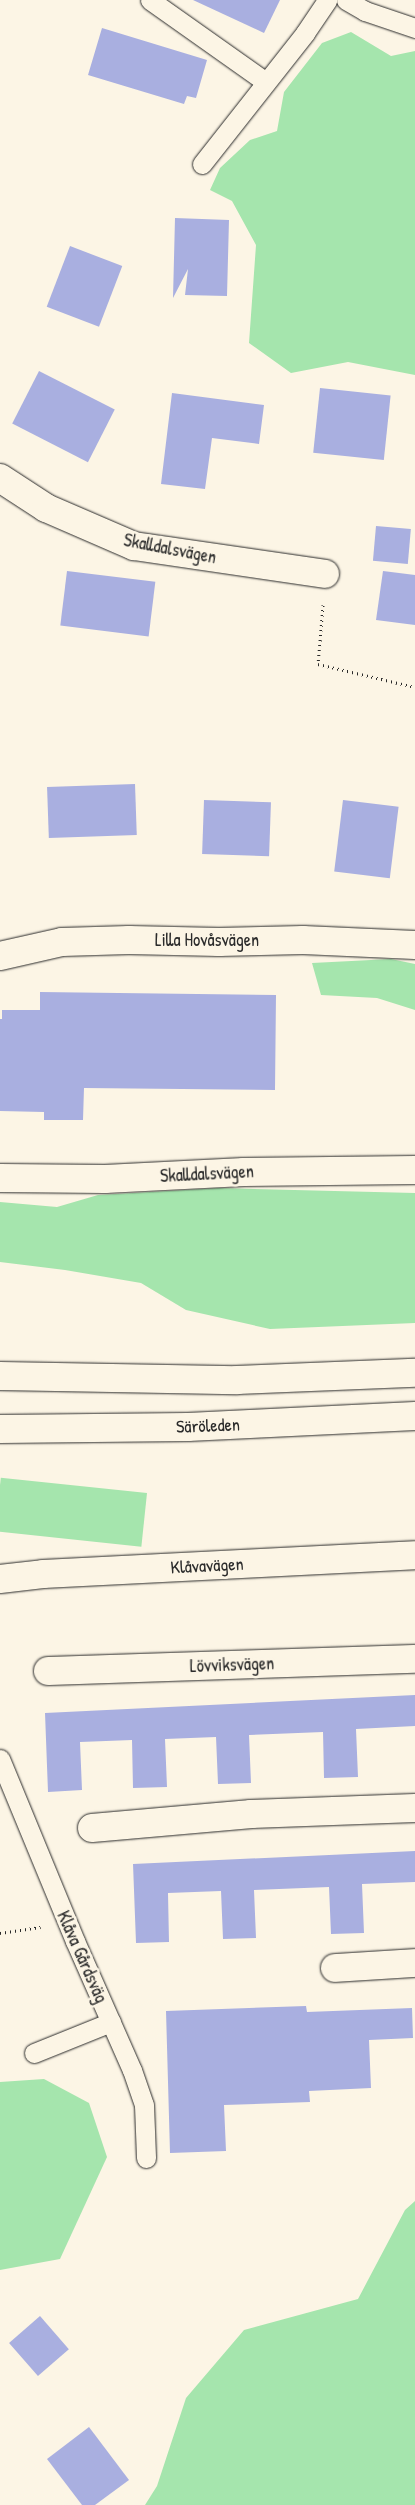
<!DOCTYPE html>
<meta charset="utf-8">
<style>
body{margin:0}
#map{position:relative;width:415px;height:2505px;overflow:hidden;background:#fcf5e5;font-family:"Patrick Hand",sans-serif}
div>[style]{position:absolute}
.green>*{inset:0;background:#a5e5ad;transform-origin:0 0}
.building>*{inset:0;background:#a9afe0;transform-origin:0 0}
.path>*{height:3px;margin-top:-1.5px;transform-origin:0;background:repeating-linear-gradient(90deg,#2b2b2b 0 1px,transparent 0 5px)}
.roads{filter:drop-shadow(0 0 1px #2b2b2b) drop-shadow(0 0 1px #2b2b2b)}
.lane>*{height:19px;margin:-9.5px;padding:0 9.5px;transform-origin:9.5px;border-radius:9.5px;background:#fcf5e5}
.street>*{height:28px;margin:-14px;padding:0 14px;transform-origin:14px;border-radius:14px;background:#fcf5e5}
.secondary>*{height:28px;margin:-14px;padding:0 14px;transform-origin:14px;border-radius:14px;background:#fcf5e5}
.primary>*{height:28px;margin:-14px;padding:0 14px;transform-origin:14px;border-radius:14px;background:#fcf5e5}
span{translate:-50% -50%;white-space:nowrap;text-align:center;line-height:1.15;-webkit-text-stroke:5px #fcf5e5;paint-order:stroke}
.street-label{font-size:18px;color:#2b2b2b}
</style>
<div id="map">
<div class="green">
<i style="clip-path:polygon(351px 32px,391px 56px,415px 51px,415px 375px,348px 362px,291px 373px,249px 343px,256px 245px,232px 201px,210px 190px,220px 168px,250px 140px,277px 131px,284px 92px,322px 43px)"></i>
<i style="clip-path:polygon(391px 959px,415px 964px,415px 1010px,377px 998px,321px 995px,312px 963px)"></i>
<i style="clip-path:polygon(219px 1188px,415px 1193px,415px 1323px,270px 1329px,186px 1310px,141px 1283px,65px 1270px,0 1262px,0 1202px,57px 1207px,98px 1195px)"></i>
<i style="left:147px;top:1493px;width:54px;height:147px;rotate:96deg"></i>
<i style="clip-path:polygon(44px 2079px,89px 2103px,107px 2157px,60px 2259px,0 2270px,0 2082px)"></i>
<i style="clip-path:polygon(415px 2201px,415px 2505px,145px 2505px,157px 2486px,186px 2398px,244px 2330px,358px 2299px,405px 2210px)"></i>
</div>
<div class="building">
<i style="clip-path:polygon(193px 0,280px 0,264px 33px)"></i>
<i style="clip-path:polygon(102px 28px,207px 60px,196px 98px,187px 96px,184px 104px,88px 75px)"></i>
<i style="clip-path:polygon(175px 218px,229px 220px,227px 296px,185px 295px,188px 269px,173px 298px)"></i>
<i style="left:70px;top:246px;width:56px;height:65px;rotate:21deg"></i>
<i style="left:39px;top:371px;width:85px;height:59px;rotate:27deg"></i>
<i style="left:320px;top:388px;width:71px;height:65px;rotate:6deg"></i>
<i style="clip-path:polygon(172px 393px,264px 405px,259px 444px,212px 438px,205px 489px,161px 484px)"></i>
<i style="left:376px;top:526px;width:35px;height:35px;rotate:5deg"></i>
<i style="left:67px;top:571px;width:89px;height:55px;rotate:7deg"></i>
<i style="clip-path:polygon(383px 571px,415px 575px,415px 625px,376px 620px)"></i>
<i style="left:135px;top:784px;width:51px;height:88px;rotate:88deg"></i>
<i style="left:204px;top:800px;width:67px;height:54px;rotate:2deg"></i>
<i style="left:343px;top:800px;width:56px;height:72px;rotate:7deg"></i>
<i style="clip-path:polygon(40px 992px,276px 995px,275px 1090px,84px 1088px,83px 1120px,44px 1120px,44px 1112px,0 1111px,0 1019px,2px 1019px,2px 1010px,40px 1010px)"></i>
<i style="clip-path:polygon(415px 1695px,415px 1726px,356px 1729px,358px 1777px,324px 1778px,323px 1732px,249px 1735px,251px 1783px,218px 1784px,216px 1737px,165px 1739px,167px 1787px,133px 1788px,132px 1740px,80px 1742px,82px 1790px,48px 1792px,45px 1713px)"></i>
<i style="clip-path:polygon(415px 1851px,415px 1882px,362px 1884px,364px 1933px,331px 1934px,329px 1887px,254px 1890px,256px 1938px,223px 1939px,221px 1891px,168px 1893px,169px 1942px,136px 1943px,133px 1864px)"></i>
<i style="clip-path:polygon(306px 2006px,307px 2012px,412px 2008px,413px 2038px,369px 2040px,371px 2088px,309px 2091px,310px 2102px,224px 2105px,226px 2151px,170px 2153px,166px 2011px)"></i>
<i style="left:40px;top:2316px;width:44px;height:41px;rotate:49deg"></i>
<i style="clip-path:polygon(89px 2427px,129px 2480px,95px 2505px,82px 2505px,47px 2459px)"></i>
</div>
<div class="path">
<i style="left:323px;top:605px;width:59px;rotate:94.8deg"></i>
<i style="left:318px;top:664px;width:100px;rotate:13.3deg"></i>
<i style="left:0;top:1933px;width:41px;rotate:-8.3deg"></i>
</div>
<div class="roads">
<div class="lane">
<i style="left:150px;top:0;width:142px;rotate:35.3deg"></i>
<i style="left:346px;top:0;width:22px;rotate:30deg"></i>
<i style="left:365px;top:11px;width:53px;rotate:18.8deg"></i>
<i style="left:202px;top:164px;width:167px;rotate:-51.8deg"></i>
<i style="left:305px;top:33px;width:40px;rotate:-56deg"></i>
<i style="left:0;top:1759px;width:197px;rotate:67.6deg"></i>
<i style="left:75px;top:1941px;width:141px;rotate:66.2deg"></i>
<i style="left:132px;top:2070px;width:37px;rotate:71deg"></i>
<i style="left:144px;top:2105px;width:53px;rotate:87.8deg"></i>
<i style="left:34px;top:2053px;width:83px;rotate:-21.9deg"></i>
</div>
<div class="street">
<i style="left:0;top:478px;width:55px;rotate:33.1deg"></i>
<i style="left:46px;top:508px;width:96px;rotate:23.4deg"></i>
<i style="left:134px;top:546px;width:193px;rotate:8.3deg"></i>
<i style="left:0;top:956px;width:64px;rotate:-12.7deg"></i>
<i style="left:62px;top:942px;width:67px;rotate:-1.7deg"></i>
<i style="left:129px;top:940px;width:90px;rotate:1.3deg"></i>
<i style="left:219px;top:942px;width:84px;rotate:-1.4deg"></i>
<i style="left:303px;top:940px;width:112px;rotate:2.6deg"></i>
<i style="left:0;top:1178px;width:105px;rotate:0.5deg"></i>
<i style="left:105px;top:1179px;width:139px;rotate:-2.9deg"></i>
<i style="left:244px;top:1172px;width:171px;rotate:-0.7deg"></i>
<i style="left:48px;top:1671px;width:367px;rotate:-1.9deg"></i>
<i style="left:92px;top:1828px;width:160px;rotate:-5deg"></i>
<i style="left:251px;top:1814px;width:164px;rotate:-2.1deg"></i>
<i style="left:335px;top:1968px;width:80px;rotate:-3.6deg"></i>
</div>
<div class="secondary">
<i style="left:0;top:1579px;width:43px;rotate:-6.6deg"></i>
<i style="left:43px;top:1574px;width:372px;rotate:-2.9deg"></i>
</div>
<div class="primary">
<i style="left:0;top:1376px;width:237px;rotate:1deg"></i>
<i style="left:237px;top:1380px;width:178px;rotate:-2.3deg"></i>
<i style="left:0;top:1429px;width:188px;rotate:-0.6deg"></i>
<i style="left:188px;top:1427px;width:227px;rotate:-2.8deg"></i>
</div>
</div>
<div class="street-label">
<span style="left:170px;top:549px;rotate:11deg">Skalldalsvägen</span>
<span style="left:207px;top:940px">Lilla Hovåsvägen</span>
<span style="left:207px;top:1174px;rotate:-3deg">Skalldalsvägen</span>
<span style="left:208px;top:1426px;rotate:-2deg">Säröleden</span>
<span style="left:207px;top:1566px;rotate:-3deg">Klåvavägen</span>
<span style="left:232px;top:1665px;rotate:-2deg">Lövviksvägen</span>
<span style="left:82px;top:1957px;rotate:66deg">Klåva Gårdsväg</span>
</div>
</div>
